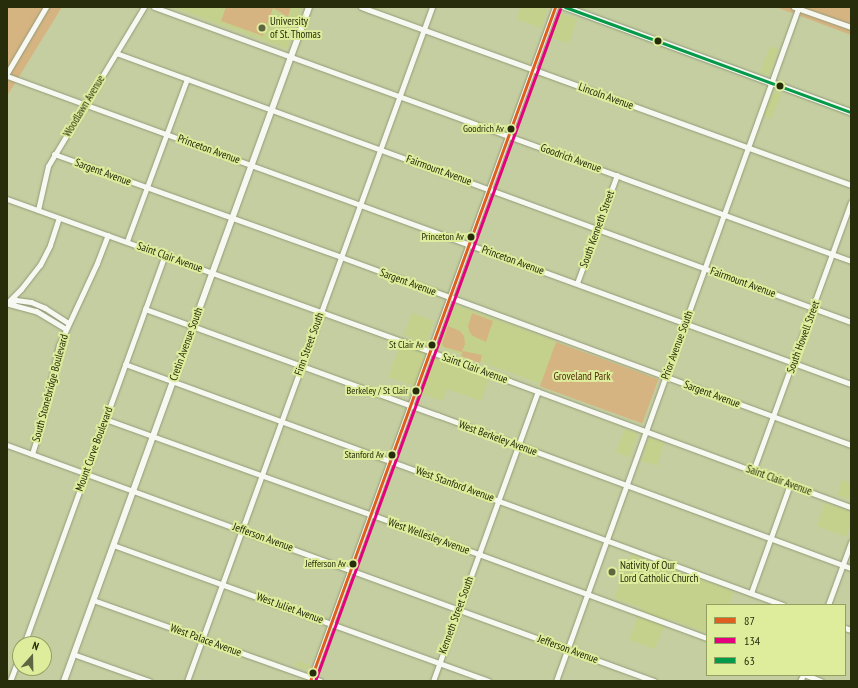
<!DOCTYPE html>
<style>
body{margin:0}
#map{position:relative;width:858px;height:688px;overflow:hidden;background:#c5cea1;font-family:"PT Sans Narrow",sans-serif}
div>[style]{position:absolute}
.built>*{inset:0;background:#c4d18c;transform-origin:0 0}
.green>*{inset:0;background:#d6b481;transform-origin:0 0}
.roads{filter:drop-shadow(0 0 1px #939a77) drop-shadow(0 0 1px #939a77)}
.minor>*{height:5px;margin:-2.5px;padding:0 2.5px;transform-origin:2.5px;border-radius:2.5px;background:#f6f8f1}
.major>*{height:6px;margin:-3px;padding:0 3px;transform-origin:3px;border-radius:3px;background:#f6f8f1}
.bus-1>*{height:3px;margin:-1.5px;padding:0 1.5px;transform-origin:1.5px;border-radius:1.5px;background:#de5f20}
.bus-2>*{height:3px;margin:-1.5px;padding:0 1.5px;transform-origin:1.5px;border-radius:1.5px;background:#e5007d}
.bus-3>*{height:3px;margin:-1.5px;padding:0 1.5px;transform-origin:1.5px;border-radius:1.5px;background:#049a4a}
.dots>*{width:11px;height:11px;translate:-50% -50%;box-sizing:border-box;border:2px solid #dded9c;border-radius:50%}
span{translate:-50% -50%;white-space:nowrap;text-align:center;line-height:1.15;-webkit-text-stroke:4px #dded9c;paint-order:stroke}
.bus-label{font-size:10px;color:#272c0b}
.right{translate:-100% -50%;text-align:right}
.poi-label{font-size:11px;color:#272c0b}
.left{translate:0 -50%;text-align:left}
.street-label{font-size:11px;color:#272c0b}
.park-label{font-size:11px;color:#542d09}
.frame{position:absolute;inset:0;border:8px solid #272c0b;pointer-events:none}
.legend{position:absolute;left:706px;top:604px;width:140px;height:72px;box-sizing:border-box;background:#dded9c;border:1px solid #94a062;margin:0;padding:5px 7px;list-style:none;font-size:12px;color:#272c0b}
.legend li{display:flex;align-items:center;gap:8px;height:20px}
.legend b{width:20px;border:1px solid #94a062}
.north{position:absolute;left:12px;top:636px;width:40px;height:40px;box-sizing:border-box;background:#dded9c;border:1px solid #94a062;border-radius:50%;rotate:20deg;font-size:11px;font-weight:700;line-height:16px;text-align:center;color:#272c0b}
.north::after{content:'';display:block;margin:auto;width:14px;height:18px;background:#5e6540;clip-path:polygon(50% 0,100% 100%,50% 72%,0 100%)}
</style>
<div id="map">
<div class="built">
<i style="clip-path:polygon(172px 7px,302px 7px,287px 49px)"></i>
<i style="clip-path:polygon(521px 7px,548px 9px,541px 28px,516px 19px)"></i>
<i style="left:559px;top:13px;width:19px;height:26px;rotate:18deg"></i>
<i style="left:770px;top:46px;width:9px;height:28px;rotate:21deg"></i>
<i style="left:774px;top:91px;width:8px;height:27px;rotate:23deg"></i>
<i style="left:453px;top:304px;width:110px;height:45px;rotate:20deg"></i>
<i style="clip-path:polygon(412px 313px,434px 321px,422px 354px,489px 379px,481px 401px,447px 389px,442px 401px,420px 393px,411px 385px,388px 377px,400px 346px,407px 349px,411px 338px,404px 335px)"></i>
<i style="left:625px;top:429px;width:14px;height:25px;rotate:21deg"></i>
<i style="left:649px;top:438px;width:16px;height:24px;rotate:18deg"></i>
<i style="clip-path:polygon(842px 480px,851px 483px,851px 500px,837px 495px)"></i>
<i style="clip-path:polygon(825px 503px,851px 512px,851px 523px,846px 537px,817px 526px)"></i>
<i style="clip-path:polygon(631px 554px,734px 592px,729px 605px,707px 605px,707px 633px,667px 618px,655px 649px,629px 640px,641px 608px,614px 598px)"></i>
<i style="left:297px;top:661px;width:13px;height:5px;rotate:18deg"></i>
</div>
<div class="green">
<i style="clip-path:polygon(7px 7px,62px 7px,7px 96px)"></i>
<i style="clip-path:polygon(226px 7px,291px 7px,288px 17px,273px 8px,263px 36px,221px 21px)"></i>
<i style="clip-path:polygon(776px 7px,851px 7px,851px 35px)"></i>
<i style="clip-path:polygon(472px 313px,493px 321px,486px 342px,473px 336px,470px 333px,468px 326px)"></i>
<i style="clip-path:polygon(448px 326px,460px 331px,464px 336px,465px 344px,462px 352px,444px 347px,442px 344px)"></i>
<i style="left:556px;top:342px;width:109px;height:47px;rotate:20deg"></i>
<i style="clip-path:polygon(463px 351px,482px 355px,480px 363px,461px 356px)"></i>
</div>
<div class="roads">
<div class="minor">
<i style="left:154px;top:7px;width:742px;rotate:20.02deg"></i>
<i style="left:361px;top:7px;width:521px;rotate:19.96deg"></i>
<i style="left:794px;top:7px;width:60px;rotate:19.3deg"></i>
<i style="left:116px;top:53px;width:783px;rotate:20.1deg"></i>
<i style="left:7px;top:73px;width:77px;rotate:-59.4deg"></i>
<i style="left:7px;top:76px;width:898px;rotate:20.05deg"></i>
<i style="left:54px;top:154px;width:305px;rotate:19.7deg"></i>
<i style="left:341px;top:257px;width:544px;rotate:20.24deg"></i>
<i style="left:7px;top:199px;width:454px;rotate:19.8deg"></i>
<i style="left:434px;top:353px;width:445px;rotate:20.3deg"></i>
<i style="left:38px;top:210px;width:45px;rotate:-77.2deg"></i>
<i style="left:48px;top:166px;width:186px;rotate:-58.9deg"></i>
<i style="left:127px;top:241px;width:173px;rotate:-69.7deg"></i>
<i style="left:577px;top:283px;width:115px;rotate:-69.7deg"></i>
<i style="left:7px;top:303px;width:20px;rotate:-45deg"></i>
<i style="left:21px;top:289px;width:31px;rotate:-52deg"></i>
<i style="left:40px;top:265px;width:22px;rotate:-63deg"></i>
<i style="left:50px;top:245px;width:28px;rotate:-72deg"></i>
<i style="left:11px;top:303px;width:6px;rotate:-31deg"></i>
<i style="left:16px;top:300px;width:15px;rotate:8deg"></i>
<i style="left:31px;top:302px;width:15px;rotate:23deg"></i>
<i style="left:45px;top:308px;width:27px;rotate:33deg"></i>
<i style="left:9px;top:304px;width:28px;rotate:15deg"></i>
<i style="left:36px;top:311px;width:35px;rotate:31deg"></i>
<i style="left:145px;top:309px;width:311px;rotate:20deg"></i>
<i style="left:437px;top:415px;width:441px;rotate:20.3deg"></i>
<i style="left:125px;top:364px;width:701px;rotate:20.12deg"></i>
<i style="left:105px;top:419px;width:287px;rotate:19.8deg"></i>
<i style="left:375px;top:516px;width:354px;rotate:20.2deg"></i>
<i style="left:7px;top:445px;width:689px;rotate:20.04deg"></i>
<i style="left:32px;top:454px;width:34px;rotate:-73deg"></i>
<i style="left:42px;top:422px;width:79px;rotate:-77.6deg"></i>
<i style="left:59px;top:345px;width:90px;rotate:-65.1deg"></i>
<i style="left:97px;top:263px;width:30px;rotate:-69deg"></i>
<i style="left:753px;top:471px;width:286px;rotate:-70deg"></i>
<i style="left:113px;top:545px;width:399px;rotate:19.9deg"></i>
<i style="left:751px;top:593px;width:116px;rotate:-70.3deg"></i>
<i style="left:93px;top:600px;width:241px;rotate:19.6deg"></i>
<i style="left:828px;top:605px;width:67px;rotate:-69.9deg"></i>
<i style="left:845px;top:628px;width:6px;rotate:18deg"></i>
<i style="left:24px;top:644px;width:414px;rotate:-70.1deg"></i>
<i style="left:73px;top:654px;width:81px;rotate:19.6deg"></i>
<i style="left:806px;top:675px;width:16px;rotate:22deg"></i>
<i style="left:10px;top:681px;width:28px;rotate:-69deg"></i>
<i style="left:187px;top:681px;width:717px;rotate:-70.02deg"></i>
<i style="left:310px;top:681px;width:717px;rotate:-70.02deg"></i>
<i style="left:433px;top:681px;width:308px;rotate:-70.1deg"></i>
<i style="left:556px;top:681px;width:714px;rotate:-70.2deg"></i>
<i style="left:800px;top:681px;width:7px;rotate:-63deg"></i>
</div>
<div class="major">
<i style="left:565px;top:7px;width:305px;rotate:20.2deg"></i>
<i style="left:64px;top:681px;width:717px;rotate:-70.02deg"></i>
</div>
</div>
<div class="bus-1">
<i style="left:310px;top:681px;width:717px;rotate:-70.02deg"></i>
</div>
<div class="bus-2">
<i style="left:315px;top:681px;width:715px;rotate:-69.97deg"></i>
</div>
<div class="bus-3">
<i style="left:565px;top:7px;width:305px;rotate:20.2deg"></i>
</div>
<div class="dots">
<i style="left:262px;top:28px;background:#5e6540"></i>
<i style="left:658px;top:41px;background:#272c0b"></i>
<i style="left:780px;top:86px;background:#272c0b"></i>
<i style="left:511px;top:129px;background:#272c0b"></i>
<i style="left:471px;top:237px;background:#272c0b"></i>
<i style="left:432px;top:345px;background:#272c0b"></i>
<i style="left:416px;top:391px;background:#272c0b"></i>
<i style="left:392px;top:455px;background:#272c0b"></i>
<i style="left:353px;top:564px;background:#272c0b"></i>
<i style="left:612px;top:572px;background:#5e6540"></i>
<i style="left:313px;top:673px;background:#272c0b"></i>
</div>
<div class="bus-label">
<span class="right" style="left:504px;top:129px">Goodrich Av</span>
<span class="right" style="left:464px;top:237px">Princeton Av</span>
<span class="right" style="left:424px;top:345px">St Clair Av</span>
<span class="right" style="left:408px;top:391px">Berkeley / St Clair</span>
<span class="right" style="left:384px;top:455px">Stanford Av</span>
<span class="right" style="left:346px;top:564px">Jefferson Av</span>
</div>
<div class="poi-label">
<span class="left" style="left:270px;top:28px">University<br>of St. Thomas</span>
<span class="left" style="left:620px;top:572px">Nativity of Our<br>Lord Catholic Church</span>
</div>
<div class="street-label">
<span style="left:606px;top:96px;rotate:20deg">Lincoln Avenue</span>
<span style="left:84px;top:106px;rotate:-59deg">Woodlawn Avenue</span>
<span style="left:209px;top:149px;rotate:20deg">Princeton Avenue</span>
<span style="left:571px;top:158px;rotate:20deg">Goodrich Avenue</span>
<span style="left:439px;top:170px;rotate:20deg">Fairmount Avenue</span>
<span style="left:103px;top:172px;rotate:20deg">Sargent Avenue</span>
<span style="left:597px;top:229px;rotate:-70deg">South Kenneth Street</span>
<span style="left:170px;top:257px;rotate:20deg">Saint Clair Avenue</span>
<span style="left:513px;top:260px;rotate:20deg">Princeton Avenue</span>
<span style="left:408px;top:282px;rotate:20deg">Sargent Avenue</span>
<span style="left:743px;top:282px;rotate:20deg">Fairmount Avenue</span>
<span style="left:803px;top:337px;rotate:-70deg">South Howell Street</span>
<span style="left:186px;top:344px;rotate:-70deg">Cretin Avenue South</span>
<span style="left:309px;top:344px;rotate:-70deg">Finn Street South</span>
<span style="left:677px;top:345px;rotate:-70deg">Prior Avenue South</span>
<span style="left:475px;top:368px;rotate:20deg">Saint Clair Avenue</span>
<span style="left:50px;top:388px;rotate:-75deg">South Stonebridge Boulevard</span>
<span style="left:712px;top:394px;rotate:20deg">Sargent Avenue</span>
<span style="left:498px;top:438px;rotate:20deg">West Berkeley Avenue</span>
<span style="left:94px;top:449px;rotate:-70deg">Mount Curve Boulevard</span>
<span style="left:779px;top:480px;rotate:20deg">Saint Clair Avenue</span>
<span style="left:455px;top:484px;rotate:20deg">West Stanford Avenue</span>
<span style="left:429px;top:536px;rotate:20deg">West Wellesley Avenue</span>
<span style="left:263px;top:537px;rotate:20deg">Jefferson Avenue</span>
<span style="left:290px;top:608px;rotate:20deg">West Juliet Avenue</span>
<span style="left:456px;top:615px;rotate:-70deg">Kenneth Street South</span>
<span style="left:206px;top:640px;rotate:20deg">West Palace Avenue</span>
<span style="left:568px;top:649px;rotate:20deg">Jefferson Avenue</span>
</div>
<div class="park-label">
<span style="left:582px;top:376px">Groveland Park</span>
</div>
<div class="frame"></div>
<ul class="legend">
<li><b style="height:5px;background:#de5f20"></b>87</li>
<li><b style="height:5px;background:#e5007d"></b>134</li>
<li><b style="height:5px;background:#049a4a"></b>63</li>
</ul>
<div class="north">N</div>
</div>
